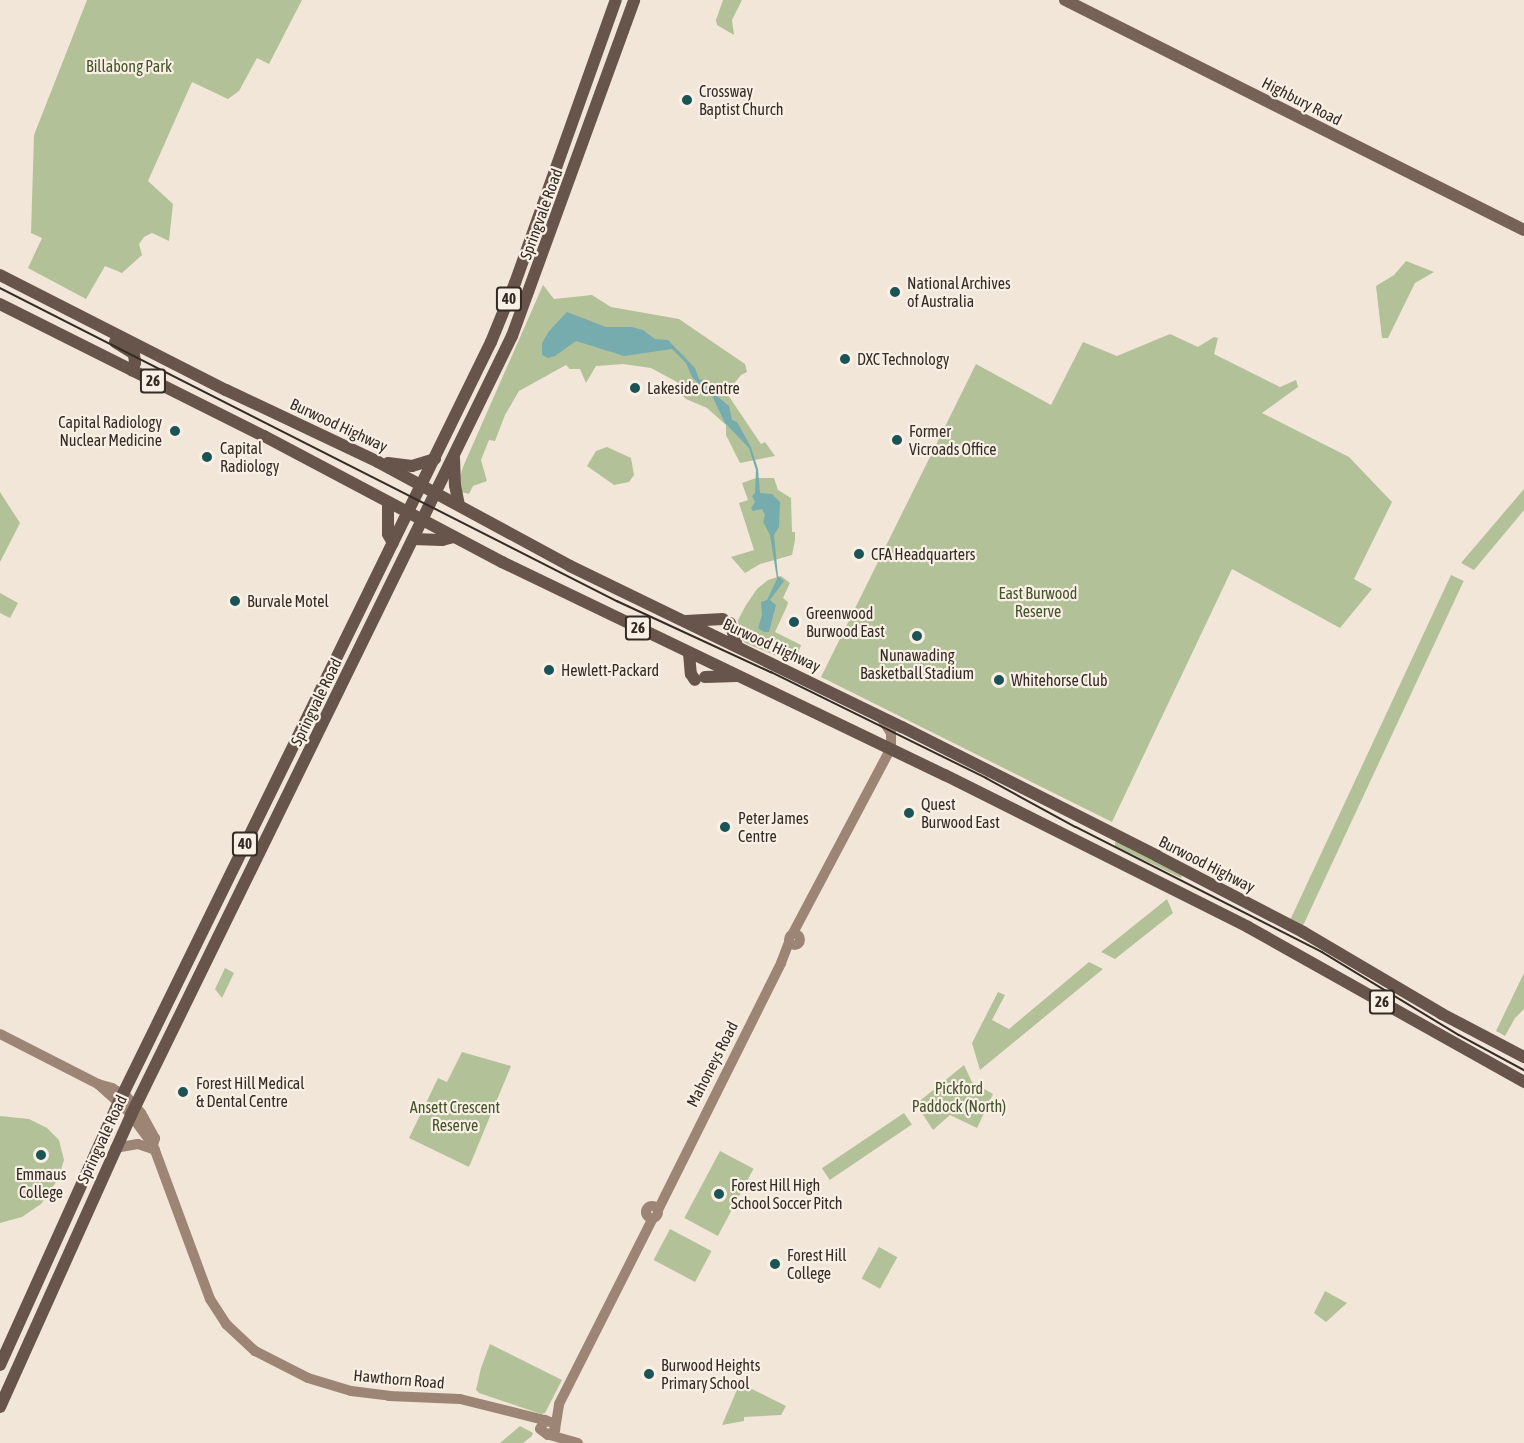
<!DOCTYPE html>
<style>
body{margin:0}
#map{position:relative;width:1524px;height:1443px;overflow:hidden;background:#f2e6d9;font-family:"Asap Condensed",sans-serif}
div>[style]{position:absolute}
.green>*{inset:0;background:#b3c199;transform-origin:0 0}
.water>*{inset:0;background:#77acaf}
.secondary>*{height:10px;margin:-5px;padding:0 5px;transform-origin:5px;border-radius:5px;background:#9d8576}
.secondary>.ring{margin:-5px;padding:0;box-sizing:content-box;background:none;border:10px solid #9d8576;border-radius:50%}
.primary>*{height:12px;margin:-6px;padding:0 6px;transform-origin:6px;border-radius:6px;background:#786257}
.trunk>*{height:12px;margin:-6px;padding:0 6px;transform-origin:6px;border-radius:6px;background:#67544a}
.tram>*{height:1.5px;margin:-0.75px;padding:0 0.75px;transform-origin:0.75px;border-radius:0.75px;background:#352b26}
.dots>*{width:16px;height:16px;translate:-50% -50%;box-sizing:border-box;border:3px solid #f9f0e5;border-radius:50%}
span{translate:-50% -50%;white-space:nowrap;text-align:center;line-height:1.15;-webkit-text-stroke:4.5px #f9f0e5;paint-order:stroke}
.shield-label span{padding:2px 4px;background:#f9f0e5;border:2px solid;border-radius:4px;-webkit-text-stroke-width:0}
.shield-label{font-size:15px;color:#352b26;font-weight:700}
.park-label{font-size:16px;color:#44542a}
.poi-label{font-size:16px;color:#352b26}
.left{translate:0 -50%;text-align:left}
.right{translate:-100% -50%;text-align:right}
.street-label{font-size:16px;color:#352b26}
</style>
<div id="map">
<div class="green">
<i style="clip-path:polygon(87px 0,302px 0,269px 64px,257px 58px,239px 91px,228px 99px,192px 82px,148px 181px,173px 204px,169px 241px,152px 233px,144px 237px,139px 244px,142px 255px,122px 273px,105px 266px,86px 299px,28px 268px,42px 238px,31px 233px,34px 135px)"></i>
<i style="clip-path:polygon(723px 0,742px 0,732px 20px,734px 35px,717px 25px,716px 20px)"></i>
<i style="clip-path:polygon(1406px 261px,1434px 272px,1415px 283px,1388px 338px,1382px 338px,1376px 286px,1394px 275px)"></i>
<i style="clip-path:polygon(543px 285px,554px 299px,592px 295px,611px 307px,679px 319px,745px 364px,747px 372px,741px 375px,728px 391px,728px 395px,761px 444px,765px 442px,775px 456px,740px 463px,726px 435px,726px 425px,707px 408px,686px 399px,679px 392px,677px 382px,651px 368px,623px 364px,596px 366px,586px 383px,580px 369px,570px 369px,566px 365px,519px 391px,505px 415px,495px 441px,489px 440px,481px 460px,487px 481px,473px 486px,469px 494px,462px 492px,460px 477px,463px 467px)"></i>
<i style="clip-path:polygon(1170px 334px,1198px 347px,1214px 337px,1218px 338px,1214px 354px,1280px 387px,1296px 380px,1298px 387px,1262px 413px,1349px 457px,1392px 502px,1354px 579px,1372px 589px,1340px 628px,1232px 569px,1112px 822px,821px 677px,976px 364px,1051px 405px,1083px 342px,1117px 356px)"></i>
<i style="clip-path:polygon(607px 447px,631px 458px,634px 475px,629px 482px,614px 485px,587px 466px,596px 451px)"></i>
<i style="clip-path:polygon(756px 478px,774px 478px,778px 490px,791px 498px,792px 532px,795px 532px,795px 540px,792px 555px,760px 564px,745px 573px,731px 557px,754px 550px,739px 503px,748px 500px,742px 483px)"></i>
<i style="clip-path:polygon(1524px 489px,1524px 510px,1520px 515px,1474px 570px,1461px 563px)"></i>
<i style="clip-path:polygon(0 492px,20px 523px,0 562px)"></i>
<i style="left:1451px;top:575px;width:14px;height:382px;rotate:25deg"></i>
<i style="clip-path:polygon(781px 576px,790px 583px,783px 598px,788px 602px,787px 606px,775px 632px,801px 645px,798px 654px,804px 658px,799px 665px,745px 643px,740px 637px,738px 620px,746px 605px,757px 589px,768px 580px)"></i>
<i style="clip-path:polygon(0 593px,18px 603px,10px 618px,0 613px)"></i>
<i style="clip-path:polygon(1118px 842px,1182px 875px,1181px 878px,1115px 846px,1115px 842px)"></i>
<i style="clip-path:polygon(1167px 899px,1173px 913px,1115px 959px,1101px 952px)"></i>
<i style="clip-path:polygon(1089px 962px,1103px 969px,980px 1070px,972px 1043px,998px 992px,1005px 995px,992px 1020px,1009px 1029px)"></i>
<i style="clip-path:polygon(225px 968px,234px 973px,222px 998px,215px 989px)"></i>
<i style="clip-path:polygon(1524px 973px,1524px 1009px,1515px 1018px,1505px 1036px,1496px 1031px)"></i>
<i style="clip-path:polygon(462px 1052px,511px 1066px,469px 1167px,409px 1138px,438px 1078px,447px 1082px)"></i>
<i style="clip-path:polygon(964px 1065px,972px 1082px,993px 1094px,977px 1128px,950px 1115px,933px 1130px,916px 1104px)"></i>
<i style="left:904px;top:1113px;width:14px;height:99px;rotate:56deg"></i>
<i style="clip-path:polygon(0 1116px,29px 1119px,47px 1128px,59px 1140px,64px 1160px,58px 1179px,41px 1204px,22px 1217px,0 1223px)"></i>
<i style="left:720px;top:1151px;width:38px;height:76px;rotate:28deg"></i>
<i style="left:670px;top:1229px;width:47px;height:35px;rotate:28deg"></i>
<i style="left:879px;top:1247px;width:21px;height:36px;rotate:29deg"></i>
<i style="clip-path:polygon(1325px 1291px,1347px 1303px,1326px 1322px,1314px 1313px)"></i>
<i style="clip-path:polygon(490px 1344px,562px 1380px,545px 1413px,541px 1414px,479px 1393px,476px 1390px,481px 1368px)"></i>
<i style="clip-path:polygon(742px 1384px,786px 1406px,781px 1415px,744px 1417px,744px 1421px,722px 1425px,739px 1385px)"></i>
<i style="clip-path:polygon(520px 1426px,533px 1433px,532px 1436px,523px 1443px,500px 1443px)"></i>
</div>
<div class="water">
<i style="clip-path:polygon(567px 312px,606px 327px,632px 327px,643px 330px,655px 339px,668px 340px,695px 368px,699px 379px,705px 381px,711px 391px,729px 406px,732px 420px,737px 422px,751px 447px,758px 469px,760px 493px,772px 494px,780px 502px,779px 527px,774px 535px,778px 576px,784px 581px,770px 600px,776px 605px,769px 632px,764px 632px,758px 628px,762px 615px,761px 602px,767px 600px,777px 579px,770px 535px,763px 522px,765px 515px,762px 509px,753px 511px,751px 508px,755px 502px,752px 496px,755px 493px,756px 470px,749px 448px,725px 423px,713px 398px,692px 377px,686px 363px,672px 349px,624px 356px,576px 341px,555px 356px,548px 358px,542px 355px,542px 343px,549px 331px)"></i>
</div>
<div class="secondary">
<i style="left:793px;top:933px;width:209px;rotate:-62.1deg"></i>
<i style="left:891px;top:748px;width:15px;rotate:-90deg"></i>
<i style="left:891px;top:733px;width:20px;rotate:-123deg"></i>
<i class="ring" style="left:788.5px;top:933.5px;width:1px;height:1px"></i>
<i style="left:0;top:1034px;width:110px;rotate:27deg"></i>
<i style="left:98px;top:1084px;width:15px;rotate:16deg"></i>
<i style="left:112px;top:1088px;width:17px;rotate:31deg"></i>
<i style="left:127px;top:1097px;width:21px;rotate:49deg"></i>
<i style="left:141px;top:1113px;width:29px;rotate:61deg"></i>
<i style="left:155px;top:1138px;width:7px;rotate:106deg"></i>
<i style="left:153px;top:1145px;width:164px;rotate:69.7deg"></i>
<i style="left:210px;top:1299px;width:30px;rotate:57deg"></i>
<i style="left:226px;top:1324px;width:40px;rotate:43deg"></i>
<i style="left:255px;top:1351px;width:59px;rotate:27deg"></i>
<i style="left:308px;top:1378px;width:45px;rotate:16.8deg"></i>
<i style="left:351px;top:1391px;width:38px;rotate:7deg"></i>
<i style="left:389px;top:1396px;width:71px;rotate:2.4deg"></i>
<i style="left:460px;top:1399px;width:87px;rotate:14deg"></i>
<i style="left:98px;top:1084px;width:40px;rotate:42deg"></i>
<i style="left:128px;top:1111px;width:42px;rotate:53.7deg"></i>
<i style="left:115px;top:1148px;width:23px;rotate:-10deg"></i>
<i style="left:138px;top:1144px;width:18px;rotate:19deg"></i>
<i class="ring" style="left:646px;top:1206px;width:2px;height:2px"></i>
<i style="left:658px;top:1210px;width:276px;rotate:-63.5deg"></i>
<i style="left:781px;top:963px;width:22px;rotate:-69deg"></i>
<i style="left:555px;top:1424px;width:11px;rotate:-158deg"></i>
<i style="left:545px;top:1420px;width:10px;rotate:119deg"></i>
<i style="left:540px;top:1429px;width:10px;rotate:37deg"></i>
<i style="left:548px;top:1435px;width:9px;rotate:-36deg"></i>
<i style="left:555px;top:1430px;width:26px;rotate:-81deg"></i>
<i style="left:559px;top:1404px;width:208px;rotate:-63.2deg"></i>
<i style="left:550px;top:1435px;width:29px;rotate:16deg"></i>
</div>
<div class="primary">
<i style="left:1065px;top:0;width:513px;rotate:26.61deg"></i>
</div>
<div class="trunk">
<i style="left:0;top:275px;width:254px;rotate:27deg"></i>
<i style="left:226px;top:390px;width:168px;rotate:25.3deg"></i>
<i style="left:378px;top:462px;width:218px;rotate:28.4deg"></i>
<i style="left:570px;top:566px;width:369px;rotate:25.9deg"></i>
<i style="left:902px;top:727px;width:286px;rotate:26.8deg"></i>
<i style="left:1157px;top:856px;width:165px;rotate:27.5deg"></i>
<i style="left:1303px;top:932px;width:161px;rotate:30.5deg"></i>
<i style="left:1442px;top:1014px;width:93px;rotate:27.7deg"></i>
<i style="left:0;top:304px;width:295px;rotate:26.6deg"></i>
<i style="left:264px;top:436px;width:269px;rotate:27.9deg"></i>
<i style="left:502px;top:562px;width:492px;rotate:25.7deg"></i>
<i style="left:945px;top:775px;width:339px;rotate:26.6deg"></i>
<i style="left:1248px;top:927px;width:317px;rotate:29.3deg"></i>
<i style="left:115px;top:342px;width:22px;rotate:32deg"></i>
<i style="left:134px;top:354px;width:9px;rotate:84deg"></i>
<i style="left:135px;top:363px;width:8px;rotate:113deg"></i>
<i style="left:454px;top:458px;width:27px;rotate:88deg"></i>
<i style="left:455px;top:485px;width:20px;rotate:79deg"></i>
<i style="left:388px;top:463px;width:24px;rotate:7deg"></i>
<i style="left:412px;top:466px;width:24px;rotate:-17deg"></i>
<i style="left:388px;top:503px;width:31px;rotate:90deg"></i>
<i style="left:388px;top:534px;width:10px;rotate:61deg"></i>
<i style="left:413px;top:539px;width:29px;rotate:2deg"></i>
<i style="left:442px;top:540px;width:11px;rotate:-15deg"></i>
<i style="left:686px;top:621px;width:37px;rotate:-3deg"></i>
<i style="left:730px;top:623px;width:24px;rotate:73deg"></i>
<i style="left:689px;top:653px;width:21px;rotate:85deg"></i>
<i style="left:691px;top:674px;width:7px;rotate:56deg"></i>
<i style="left:705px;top:677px;width:32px;rotate:-2deg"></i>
<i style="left:0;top:1365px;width:289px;rotate:-65.7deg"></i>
<i style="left:119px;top:1102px;width:846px;rotate:-63.92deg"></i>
<i style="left:491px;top:342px;width:64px;rotate:-67.9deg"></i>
<i style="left:515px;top:283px;width:300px;rotate:-70.4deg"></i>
<i style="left:0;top:1407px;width:320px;rotate:-65.8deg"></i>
<i style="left:131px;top:1115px;width:867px;rotate:-63.94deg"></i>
<i style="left:512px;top:336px;width:357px;rotate:-70deg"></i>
</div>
<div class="tram">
<i style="left:0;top:288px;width:692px;rotate:26.9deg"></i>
<i style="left:617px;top:601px;width:170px;rotate:24.8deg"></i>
<i style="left:771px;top:672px;width:240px;rotate:26.2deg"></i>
<i style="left:986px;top:778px;width:102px;rotate:28.6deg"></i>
<i style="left:1076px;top:827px;width:276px;rotate:26.9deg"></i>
<i style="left:1322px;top:952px;width:160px;rotate:31.2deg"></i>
<i style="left:1459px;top:1035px;width:74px;rotate:28.3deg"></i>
</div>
<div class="dots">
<i style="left:687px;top:100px;background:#1b5357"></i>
<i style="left:895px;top:292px;background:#1b5357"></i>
<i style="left:845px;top:359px;background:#1b5357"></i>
<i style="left:635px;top:388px;background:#1b5357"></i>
<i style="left:175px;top:431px;background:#1b5357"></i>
<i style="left:897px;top:440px;background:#1b5357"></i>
<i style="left:207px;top:457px;background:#1b5357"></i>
<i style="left:859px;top:554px;background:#1b5357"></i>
<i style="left:235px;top:601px;background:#1b5357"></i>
<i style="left:794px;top:622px;background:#1b5357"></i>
<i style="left:917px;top:636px;background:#1b5357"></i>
<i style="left:549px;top:670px;background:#1b5357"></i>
<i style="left:999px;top:680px;background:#1b5357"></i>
<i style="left:909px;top:813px;background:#1b5357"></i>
<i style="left:725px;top:827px;background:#1b5357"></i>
<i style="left:183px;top:1092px;background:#1b5357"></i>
<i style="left:41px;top:1155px;background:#1b5357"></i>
<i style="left:719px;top:1194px;background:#1b5357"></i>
<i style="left:775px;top:1264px;background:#1b5357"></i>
<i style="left:649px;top:1374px;background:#1b5357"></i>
</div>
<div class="shield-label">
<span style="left:509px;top:299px">40</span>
<span style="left:153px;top:381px">26</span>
<span style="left:638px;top:628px">26</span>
<span style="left:245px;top:844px">40</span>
<span style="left:1382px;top:1002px">26</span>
</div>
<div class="park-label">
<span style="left:129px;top:66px">Billabong Park</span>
<span style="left:1038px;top:602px">East Burwood<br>Reserve</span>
<span style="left:959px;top:1097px">Pickford<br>Paddock (North)</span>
<span style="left:455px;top:1116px">Ansett Crescent<br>Reserve</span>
</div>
<div class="poi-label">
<span class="left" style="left:699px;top:100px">Crossway<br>Baptist Church</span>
<span class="left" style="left:907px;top:292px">National Archives<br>of Australia</span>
<span class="left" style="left:857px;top:359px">DXC Technology</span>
<span class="left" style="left:647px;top:388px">Lakeside Centre</span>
<span class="right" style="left:162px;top:431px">Capital Radiology<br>Nuclear Medicine</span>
<span class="left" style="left:909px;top:440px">Former<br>Vicroads Office</span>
<span class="left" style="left:220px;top:457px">Capital<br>Radiology</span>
<span class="left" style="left:871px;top:554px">CFA Headquarters</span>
<span class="left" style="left:247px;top:601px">Burvale Motel</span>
<span class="left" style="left:806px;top:622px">Greenwood<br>Burwood East</span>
<span style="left:917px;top:664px">Nunawading<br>Basketball Stadium</span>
<span class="left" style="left:561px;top:670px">Hewlett-Packard</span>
<span class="left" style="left:1011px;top:680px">Whitehorse Club</span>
<span class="left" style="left:921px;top:813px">Quest<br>Burwood East</span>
<span class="left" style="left:738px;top:827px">Peter James<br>Centre</span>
<span class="left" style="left:196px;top:1092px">Forest Hill Medical<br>&amp; Dental Centre</span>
<span style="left:41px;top:1183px">Emmaus<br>College</span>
<span class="left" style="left:731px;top:1194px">Forest Hill High<br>School Soccer Pitch</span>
<span class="left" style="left:787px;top:1264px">Forest Hill<br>College</span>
<span class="left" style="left:661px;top:1374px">Burwood Heights<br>Primary School</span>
</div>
<div class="street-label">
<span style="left:1302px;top:101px;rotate:27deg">Highbury Road</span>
<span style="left:541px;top:214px;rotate:-70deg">Springvale Road</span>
<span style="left:339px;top:425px;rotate:25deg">Burwood Highway</span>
<span style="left:772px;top:645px;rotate:25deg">Burwood Highway</span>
<span style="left:316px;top:702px;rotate:-64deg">Springvale Road</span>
<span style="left:1207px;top:864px;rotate:27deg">Burwood Highway</span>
<span style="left:712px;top:1064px;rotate:-63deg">Mahoneys Road</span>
<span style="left:102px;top:1139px;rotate:-65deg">Springvale Road</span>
<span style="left:399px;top:1379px;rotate:5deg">Hawthorn Road</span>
</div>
</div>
